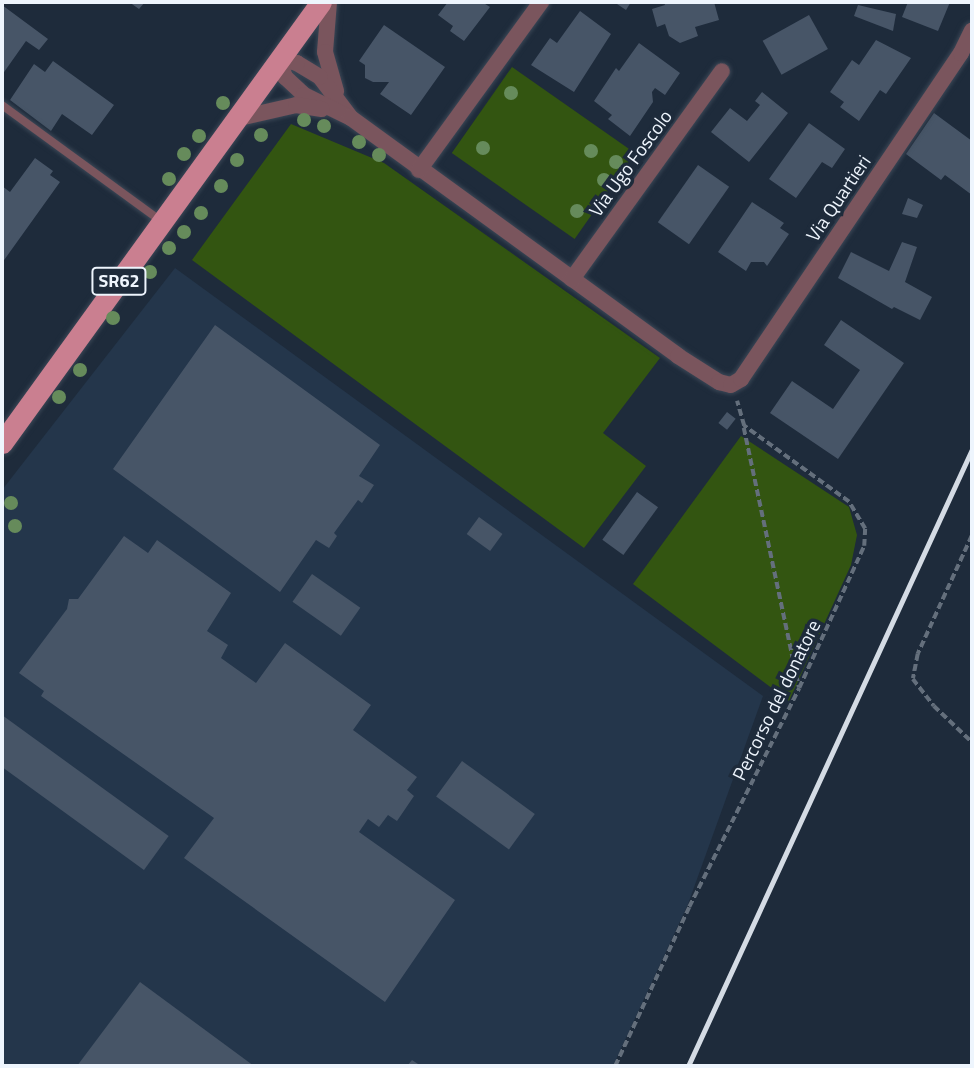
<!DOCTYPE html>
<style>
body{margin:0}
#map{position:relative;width:974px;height:1068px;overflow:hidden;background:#1e2b3b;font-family:"Titillium Web",sans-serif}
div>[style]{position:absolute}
.built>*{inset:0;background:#24364b}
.green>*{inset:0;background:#351;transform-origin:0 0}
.building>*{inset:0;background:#475567;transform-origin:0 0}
.path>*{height:3.5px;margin-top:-1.75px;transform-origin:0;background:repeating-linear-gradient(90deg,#646f7c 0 7px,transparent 0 10.5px)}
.roads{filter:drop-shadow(0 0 2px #3b4756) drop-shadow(0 0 2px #3b4756)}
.lane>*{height:8px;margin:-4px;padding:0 4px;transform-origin:4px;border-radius:4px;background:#7a555d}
.street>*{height:16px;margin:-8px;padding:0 8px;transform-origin:8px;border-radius:8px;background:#7a555d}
.primary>*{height:21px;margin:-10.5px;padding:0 10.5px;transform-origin:10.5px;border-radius:10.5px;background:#ca7f90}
.rail>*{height:5px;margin:-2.5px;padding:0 2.5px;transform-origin:2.5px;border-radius:2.5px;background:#d4dbe4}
.trees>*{width:14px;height:14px;margin:-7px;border-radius:50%;background:#668b5b}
span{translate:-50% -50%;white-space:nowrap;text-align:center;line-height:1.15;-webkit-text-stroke:7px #1e2b3b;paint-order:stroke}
.shield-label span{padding:2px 5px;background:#1e2b3b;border:2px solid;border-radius:5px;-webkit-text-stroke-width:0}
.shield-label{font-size:18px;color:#eef5fd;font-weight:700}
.street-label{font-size:19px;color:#eef5fd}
.frame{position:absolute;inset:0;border:4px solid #eef5fd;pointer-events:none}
</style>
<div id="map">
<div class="built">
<i style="clip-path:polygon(175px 268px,763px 696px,688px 904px,613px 1066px,2px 1066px,2px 490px)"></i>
</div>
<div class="green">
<i style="left:512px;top:67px;width:150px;height:105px;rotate:35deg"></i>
<i style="clip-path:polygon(291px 124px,384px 163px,660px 358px,603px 433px,646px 466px,584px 548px,192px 260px)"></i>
<i style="clip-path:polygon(741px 436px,849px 507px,857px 535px,851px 565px,789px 701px,633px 584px)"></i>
</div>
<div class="building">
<i style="clip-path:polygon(129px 2px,145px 2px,139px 9px)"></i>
<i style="clip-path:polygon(448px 2px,482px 2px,490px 7px,464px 41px,450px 31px,453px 26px,438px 15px)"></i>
<i style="clip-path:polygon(614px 2px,631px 2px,626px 10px)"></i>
<i style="clip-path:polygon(664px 2px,714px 2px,719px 20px,695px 27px,698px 36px,680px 43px,669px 36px,665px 24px,657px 27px,652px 9px,665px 5px)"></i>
<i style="clip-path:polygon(908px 2px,950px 2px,938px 31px,902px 17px)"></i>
<i style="clip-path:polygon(2px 5px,48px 39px,39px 50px,26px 41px,2px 75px)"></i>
<i style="clip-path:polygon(858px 5px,896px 14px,893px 31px,854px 16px)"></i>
<i style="clip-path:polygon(580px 11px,611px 34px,574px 92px,531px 65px,550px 38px,557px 43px)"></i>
<i style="left:809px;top:15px;width:39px;height:53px;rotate:61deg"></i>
<i style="clip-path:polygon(384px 25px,445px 67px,411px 115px,380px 94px,389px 82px,373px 82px,365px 78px,365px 65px,359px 61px)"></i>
<i style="clip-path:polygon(876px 40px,911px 58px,886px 94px,880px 90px,859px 121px,840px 107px,844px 102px,830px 92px,852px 60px,859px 65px)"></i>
<i style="clip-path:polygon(639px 43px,680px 73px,665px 95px,655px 88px,652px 92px,653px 102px,630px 136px,608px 119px,612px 115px,594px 101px,616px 68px,619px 71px)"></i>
<i style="clip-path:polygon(53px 61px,114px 105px,92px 135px,62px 114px,51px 131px,10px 100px,34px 64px,45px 72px)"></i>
<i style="clip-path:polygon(762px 92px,788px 113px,749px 162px,711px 132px,730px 108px,747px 121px,760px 105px,755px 101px)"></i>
<i style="clip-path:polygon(934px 113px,972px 141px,972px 195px,945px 175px,941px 180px,906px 154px)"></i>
<i style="clip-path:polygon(809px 123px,845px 149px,832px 168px,822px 162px,796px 198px,769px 179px)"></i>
<i style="clip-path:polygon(35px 158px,53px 171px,50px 175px,60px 182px,2px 263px,2px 186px,10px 192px)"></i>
<i style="left:698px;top:165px;width:38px;height:70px;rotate:35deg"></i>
<i style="clip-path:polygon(908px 198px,923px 205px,917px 218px,902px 214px)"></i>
<i style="clip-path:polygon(752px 202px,784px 223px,780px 228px,789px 234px,767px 266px,764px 262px,751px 262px,746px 271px,718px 252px)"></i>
<i style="clip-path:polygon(902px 242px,917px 247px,905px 282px,932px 297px,920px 320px,894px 307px,892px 309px,838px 278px,851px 252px,889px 271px)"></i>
<i style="clip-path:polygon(841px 320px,904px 363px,838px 459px,770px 413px,792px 381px,833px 409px,860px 370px,824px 345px)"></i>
<i style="clip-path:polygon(215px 325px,380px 445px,359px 476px,374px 485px,362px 503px,358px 500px,334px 533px,337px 536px,329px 548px,316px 540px,280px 592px,113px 469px)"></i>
<i style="left:727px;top:412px;width:11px;height:14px;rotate:38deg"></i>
<i style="left:637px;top:492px;width:26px;height:59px;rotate:36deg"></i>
<i style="left:479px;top:517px;width:29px;height:21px;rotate:36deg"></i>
<i style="clip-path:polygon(124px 536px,148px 553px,157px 540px,231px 593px,207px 631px,228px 645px,221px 658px,256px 683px,285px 643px,371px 705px,353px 730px,417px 777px,407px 790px,414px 796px,397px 821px,388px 815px,379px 827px,368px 819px,359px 832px,455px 900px,385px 1002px,184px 858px,214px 818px,41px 696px,44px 691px,19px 673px,67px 609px,69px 599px,78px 599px)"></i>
<i style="left:312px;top:574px;width:59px;height:34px;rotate:35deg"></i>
<i style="left:2px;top:715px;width:206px;height:42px;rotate:36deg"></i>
<i style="left:462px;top:761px;width:90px;height:44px;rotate:36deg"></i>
<i style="clip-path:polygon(140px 982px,254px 1066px,77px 1066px)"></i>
<i style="clip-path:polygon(412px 1060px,421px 1066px,407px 1066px)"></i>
</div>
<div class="path">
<i style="left:744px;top:428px;width:265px;rotate:78deg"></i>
<i style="left:972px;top:536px;width:130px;rotate:114.6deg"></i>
<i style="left:918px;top:654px;width:25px;rotate:101deg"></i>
<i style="left:913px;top:679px;width:34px;rotate:52deg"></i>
<i style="left:934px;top:706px;width:52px;rotate:43.5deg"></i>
<i style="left:615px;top:1066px;width:175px;rotate:-65deg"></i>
<i style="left:689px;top:907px;width:245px;rotate:-63.3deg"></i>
<i style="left:799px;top:688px;width:156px;rotate:-65.4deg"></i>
<i style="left:864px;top:546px;width:17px;rotate:-87deg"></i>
<i style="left:865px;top:529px;width:31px;rotate:-121deg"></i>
<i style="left:849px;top:502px;width:130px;rotate:-144.1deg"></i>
<i style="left:744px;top:426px;width:26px;rotate:-106deg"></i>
</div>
<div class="roads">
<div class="lane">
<i style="left:2px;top:105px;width:197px;rotate:36.1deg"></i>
</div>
<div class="street">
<i style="left:329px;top:2px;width:50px;rotate:94.6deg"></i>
<i style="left:325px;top:52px;width:41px;rotate:74.2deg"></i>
<i style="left:351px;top:118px;width:51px;rotate:-127.1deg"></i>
<i style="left:320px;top:77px;width:27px;rotate:-149deg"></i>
<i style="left:297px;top:63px;width:18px;rotate:-167deg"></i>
<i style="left:279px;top:59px;width:19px;rotate:72deg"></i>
<i style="left:285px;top:77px;width:26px;rotate:43deg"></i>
<i style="left:304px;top:95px;width:52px;rotate:26.1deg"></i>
<i style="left:351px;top:118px;width:404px;rotate:36deg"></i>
<i style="left:678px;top:356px;width:49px;rotate:32.4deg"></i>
<i style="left:719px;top:382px;width:12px;rotate:14deg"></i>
<i style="left:731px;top:385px;width:12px;rotate:-31deg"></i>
<i style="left:741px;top:379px;width:393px;rotate:-56deg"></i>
<i style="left:961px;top:53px;width:25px;rotate:-64deg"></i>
<i style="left:235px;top:119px;width:63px;rotate:-12.9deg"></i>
<i style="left:296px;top:105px;width:26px;rotate:9deg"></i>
<i style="left:419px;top:170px;width:208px;rotate:-54deg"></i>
<i style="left:572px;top:279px;width:256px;rotate:-54.2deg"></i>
</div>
<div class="primary">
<i style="left:2px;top:443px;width:544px;rotate:-54.12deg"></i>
</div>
</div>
<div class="rail">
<i style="left:688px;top:1066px;width:679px;rotate:-65.28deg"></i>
</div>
<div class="trees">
<i style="left:511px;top:93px"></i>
<i style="left:223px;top:103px"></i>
<i style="left:304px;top:120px"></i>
<i style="left:324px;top:126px"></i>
<i style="left:261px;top:135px"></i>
<i style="left:199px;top:136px"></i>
<i style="left:359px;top:142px"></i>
<i style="left:483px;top:148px"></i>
<i style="left:591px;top:151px"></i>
<i style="left:184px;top:154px"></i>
<i style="left:379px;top:155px"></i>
<i style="left:237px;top:160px"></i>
<i style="left:616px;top:162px"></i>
<i style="left:169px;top:179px"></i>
<i style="left:604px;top:180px"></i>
<i style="left:221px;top:186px"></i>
<i style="left:577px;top:211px"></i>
<i style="left:201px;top:213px"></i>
<i style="left:184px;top:232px"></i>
<i style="left:169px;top:248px"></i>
<i style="left:150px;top:272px"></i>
<i style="left:113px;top:318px"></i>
<i style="left:80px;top:370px"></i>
<i style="left:59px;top:397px"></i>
<i style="left:11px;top:503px"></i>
<i style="left:15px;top:526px"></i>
</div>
<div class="shield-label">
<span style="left:119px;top:281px">SR62</span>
</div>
<div class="street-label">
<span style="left:630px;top:163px;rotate:-54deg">Via Ugo Foscolo</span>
<span style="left:838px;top:198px;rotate:-56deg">Via Quartieri</span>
<span style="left:776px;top:700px;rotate:-64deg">Percorso del donatore</span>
</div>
<div class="frame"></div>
</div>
